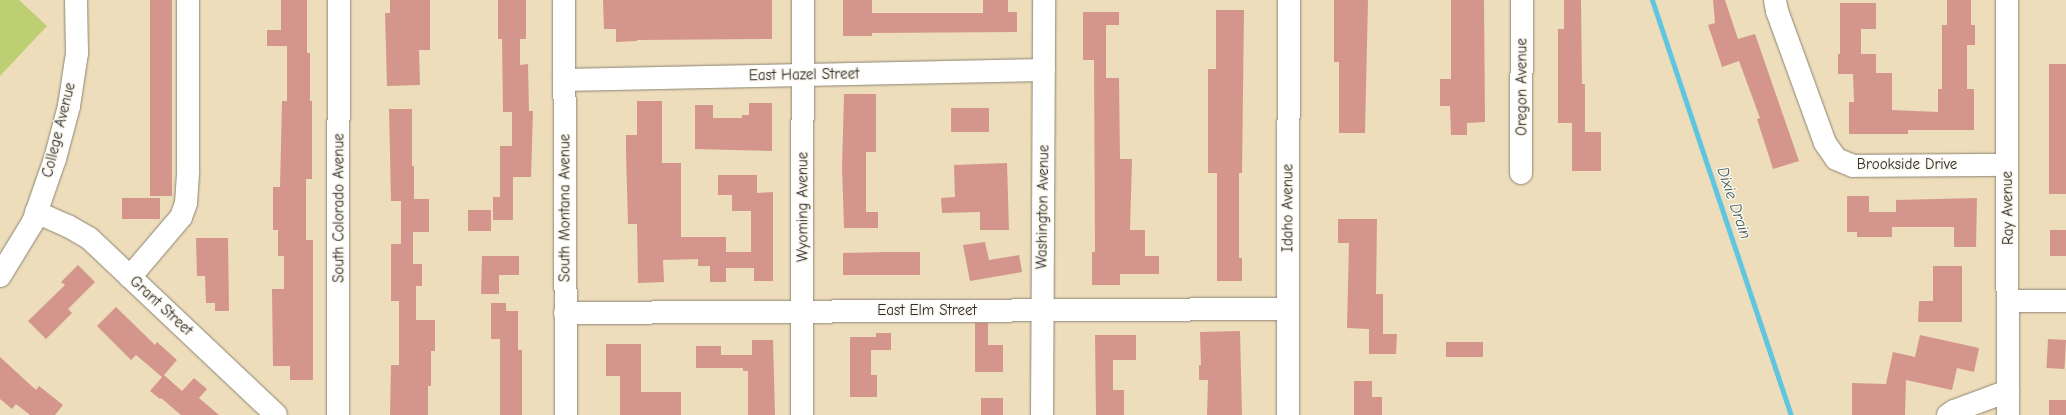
<!DOCTYPE html>
<style>
body{margin:0}
#map{position:relative;width:2066px;height:415px;overflow:hidden;background:#edddbb;font-family:"Comic Neue",sans-serif}
div>[style]{position:absolute}
.green>*{inset:0;background:#bdcf72}
.stream>*{height:5px;margin:-2.5px;padding:0 2.5px;transform-origin:2.5px;border-radius:2.5px;background:#61c5df}
.building>*{inset:0;background:#d4968c;transform-origin:0 0}
.roads{filter:drop-shadow(0 0 1px #8c8473) drop-shadow(0 0 1px #8c8473)}
.minor>*{height:22px;margin:-11px;padding:0 11px;transform-origin:11px;border-radius:11px;background:#fff}
span{translate:-50% -50%;white-space:nowrap;text-align:center;line-height:1.15;-webkit-text-stroke:3px #fbf7ec;paint-order:stroke}
.street-label{font-size:15px;color:#2b2b2b}
.water-label{font-size:16px;color:#3b5961;font-style:italic}
</style>
<div id="map">
<div class="green">
<i style="clip-path:polygon(0 0,19px 0,47px 26px,0 76px)"></i>
</div>
<div class="stream">
<i style="left:1652px;top:0;width:438px;rotate:71.5deg"></i>
</div>
<div class="building">
<i style="left:150px;top:0;width:22px;height:196px"></i>
<i style="clip-path:polygon(281px 0,307px 0,307px 53px,310px 53px,310px 101px,312px 101px,312px 179px,306px 179px,306px 240px,313px 240px,313px 380px,290px 380px,290px 366px,273px 366px,272px 289px,284px 289px,284px 256px,278px 256px,278px 230px,273px 230px,273px 187px,280px 187px,282px 101px,287px 101px,287px 46px,267px 46px,267px 30px,281px 30px)"></i>
<i style="clip-path:polygon(390px 0,430px 0,430px 50px,419px 50px,420px 85px,387px 86px,385px 13px,390px 13px)"></i>
<i style="clip-path:polygon(498px 0,526px 0,526px 39px,520px 39px,520px 65px,528px 64px,529px 111px,533px 111px,531px 177px,513px 177px,513px 220px,493px 220px,493px 197px,500px 197px,500px 146px,512px 146px,512px 112px,503px 112px,502px 39px,498px 39px)"></i>
<i style="clip-path:polygon(603px 0,772px 0,772px 39px,637px 40px,637px 41px,616px 42px,616px 29px,604px 29px)"></i>
<i style="clip-path:polygon(843px 0,872px 0,872px 13px,983px 13px,983px 0,1008px 0,1008px 12px,1017px 12px,1017px 32px,872px 33px,872px 36px,843px 36px)"></i>
<i style="clip-path:polygon(1334px 0,1368px 0,1365px 133px,1339px 133px,1339px 62px,1334px 62px)"></i>
<i style="clip-path:polygon(1451px 0,1484px 0,1485px 122px,1467px 123px,1467px 135px,1451px 135px,1450px 106px,1440px 106px,1440px 79px,1451px 79px)"></i>
<i style="clip-path:polygon(1564px 0,1581px 0,1582px 84px,1585px 84px,1585px 132px,1601px 132px,1601px 171px,1572px 171px,1572px 123px,1558px 123px,1558px 29px,1564px 29px)"></i>
<i style="clip-path:polygon(1713px 0,1725px 0,1738px 39px,1755px 34px,1799px 161px,1773px 169px,1757px 119px,1760px 118px,1739px 61px,1722px 67px,1708px 25px,1715px 23px)"></i>
<i style="clip-path:polygon(1947px 0,1971px 0,1971px 25px,1975px 25px,1975px 45px,1967px 45px,1967px 89px,1974px 89px,1974px 130px,1908px 130px,1908px 134px,1849px 134px,1849px 102px,1854px 102px,1853px 74px,1838px 74px,1838px 54px,1840px 54px,1840px 3px,1876px 3px,1876px 29px,1861px 29px,1861px 54px,1876px 54px,1876px 73px,1892px 73px,1892px 110px,1938px 112px,1938px 89px,1942px 89px,1942px 25px,1947px 25px)"></i>
<i style="clip-path:polygon(1216px 10px,1244px 10px,1242px 173px,1239px 173px,1239px 258px,1242px 258px,1242px 281px,1217px 281px,1217px 173px,1208px 173px,1208px 69px,1216px 69px)"></i>
<i style="clip-path:polygon(1083px 12px,1119px 12px,1119px 25px,1106px 25px,1106px 78px,1119px 78px,1120px 159px,1132px 159px,1130px 230px,1145px 230px,1145px 256px,1159px 256px,1159px 274px,1120px 274px,1120px 285px,1092px 285px,1092px 252px,1095px 252px,1094px 60px,1083px 60px)"></i>
<i style="left:2049px;top:64px;width:17px;height:130px"></i>
<i style="clip-path:polygon(844px 94px,876px 94px,876px 152px,866px 152px,866px 212px,878px 212px,878px 228px,844px 228px,842px 167px)"></i>
<i style="clip-path:polygon(637px 101px,662px 101px,662px 163px,681px 163px,681px 237px,726px 237px,726px 252px,751px 252px,751px 211px,732px 211px,732px 195px,718px 195px,718px 175px,757px 175px,757px 193px,773px 192px,773px 281px,754px 281px,754px 268px,726px 268px,726px 282px,710px 282px,710px 266px,698px 266px,698px 259px,663px 260px,664px 282px,638px 283px,637px 224px,628px 224px,626px 153px,626px 135px,637px 135px)"></i>
<i style="clip-path:polygon(749px 103px,772px 103px,772px 151px,695px 149px,695px 105px,713px 105px,713px 118px,742px 118px,742px 115px,749px 115px)"></i>
<i style="left:951px;top:108px;width:38px;height:24px"></i>
<i style="clip-path:polygon(389px 109px,412px 109px,412px 166px,414px 166px,414px 199px,429px 199px,429px 232px,413px 232px,413px 264px,422px 264px,422px 286px,416px 286px,416px 320px,435px 320px,435px 351px,431px 351px,431px 386px,428px 386px,428px 415px,390px 415px,391px 365px,399px 365px,399px 301px,391px 301px,391px 244px,401px 244px,401px 201px,391px 201px)"></i>
<i style="clip-path:polygon(1007px 163px,1009px 230px,980px 230px,980px 212px,942px 213px,941px 198px,955px 197px,954px 165px)"></i>
<i style="clip-path:polygon(1847px 196px,1869px 196px,1869px 212px,1896px 212px,1896px 200px,1977px 198px,1976px 247px,1954px 247px,1954px 227px,1892px 227px,1892px 237px,1857px 237px,1857px 232px,1847px 232px)"></i>
<i style="left:122px;top:198px;width:38px;height:21px"></i>
<i style="left:468px;top:210px;width:23px;height:21px"></i>
<i style="clip-path:polygon(1338px 219px,1377px 219px,1376px 294px,1383px 294px,1383px 334px,1397px 334px,1396px 354px,1369px 354px,1369px 329px,1347px 328px,1349px 243px,1338px 243px)"></i>
<i style="left:2050px;top:230px;width:16px;height:26px"></i>
<i style="clip-path:polygon(196px 238px,228px 238px,229px 311px,215px 311px,215px 303px,206px 303px,205px 276px,197px 276px)"></i>
<i style="clip-path:polygon(985px 242px,989px 260px,1019px 255px,1022px 272px,970px 281px,963px 245px)"></i>
<i style="clip-path:polygon(887px 252px,920px 252px,920px 275px,843px 275px,843px 253px)"></i>
<i style="clip-path:polygon(482px 256px,519px 256px,519px 275px,499px 275px,499px 294px,481px 294px)"></i>
<i style="clip-path:polygon(78px 265px,95px 282px,68px 309px,72px 313px,46px 339px,28px 321px,65px 285px,61px 282px)"></i>
<i style="clip-path:polygon(1933px 266px,1962px 266px,1962px 322px,1918px 322px,1919px 301px,1933px 301px)"></i>
<i style="clip-path:polygon(491px 303px,506px 303px,506px 311px,518px 311px,518px 350px,522px 350px,522px 415px,500px 415px,500px 339px,491px 339px)"></i>
<i style="clip-path:polygon(116px 307px,155px 345px,157px 342px,177px 360px,164px 375px,182px 391px,194px 378px,207px 389px,199px 398px,219px 415px,181px 415px,161px 398px,160px 399px,150px 391px,162px 377px,136px 355px,131px 360px,97px 326px)"></i>
<i style="clip-path:polygon(975px 323px,988px 323px,988px 345px,1003px 345px,1003px 372px,975px 372px)"></i>
<i style="clip-path:polygon(1240px 331px,1242px 415px,1207px 415px,1208px 380px,1199px 380px,1199px 365px,1201px 365px,1200px 332px)"></i>
<i style="clip-path:polygon(876px 333px,891px 333px,891px 350px,871px 350px,871px 375px,877px 375px,877px 397px,850px 397px,850px 337px,876px 337px)"></i>
<i style="clip-path:polygon(1095px 335px,1136px 335px,1136px 360px,1113px 360px,1113px 390px,1124px 390px,1124px 415px,1096px 415px)"></i>
<i style="clip-path:polygon(1920px 335px,1979px 348px,1974px 372px,1957px 368px,1952px 390px,1906px 380px,1905px 415px,1852px 415px,1852px 383px,1886px 384px,1893px 352px,1915px 357px)"></i>
<i style="left:2048px;top:339px;width:18px;height:29px;rotate:3deg"></i>
<i style="clip-path:polygon(752px 340px,773px 340px,775px 415px,748px 415px,748px 371px,743px 371px,743px 368px,696px 368px,696px 346px,721px 346px,721px 355px,752px 355px)"></i>
<i style="left:1446px;top:342px;width:37px;height:15px"></i>
<i style="clip-path:polygon(606px 344px,641px 344px,641px 392px,681px 392px,681px 415px,620px 415px,620px 376px,606px 376px)"></i>
<i style="clip-path:polygon(0 357px,36px 390px,39px 386px,63px 405px,55px 415px,30px 415px,16px 404px,12px 409px,0 399px)"></i>
<i style="clip-path:polygon(1354px 381px,1372px 381px,1372px 397px,1382px 397px,1382px 415px,1354px 415px)"></i>
<i style="left:981px;top:398px;width:22px;height:17px"></i>
<i style="left:2049px;top:400px;width:17px;height:15px"></i>
</div>
<div class="roads">
<div class="minor">
<i style="left:564px;top:0;width:415px;rotate:89.7deg"></i>
<i style="left:1775px;top:0;width:11px;rotate:80deg"></i>
<i style="left:1777px;top:11px;width:140px;rotate:70deg"></i>
<i style="left:1825px;top:143px;width:19px;rotate:55deg"></i>
<i style="left:1836px;top:159px;width:18px;rotate:22deg"></i>
<i style="left:1853px;top:166px;width:154px;rotate:-0.4deg"></i>
<i style="left:2007px;top:0;width:415px;rotate:89.9deg"></i>
<i style="left:564px;top:80px;width:480px;rotate:-1.2deg"></i>
<i style="left:1521px;top:173px;width:173px;rotate:-89.7deg"></i>
<i style="left:36px;top:212px;width:35px;rotate:24deg"></i>
<i style="left:68px;top:226px;width:24px;rotate:30deg"></i>
<i style="left:89px;top:238px;width:257px;rotate:43.4deg"></i>
<i style="left:0;top:276px;width:63px;rotate:-58.6deg"></i>
<i style="left:33px;top:222px;width:67px;rotate:-70.8deg"></i>
<i style="left:55px;top:159px;width:55px;rotate:-75.2deg"></i>
<i style="left:69px;top:106px;width:54px;rotate:-81.4deg"></i>
<i style="left:77px;top:53px;width:53px;rotate:-91.1deg"></i>
<i style="left:130px;top:277px;width:79px;rotate:-49.6deg"></i>
<i style="left:181px;top:217px;width:15px;rotate:-70deg"></i>
<i style="left:186px;top:203px;width:31px;rotate:-86deg"></i>
<i style="left:188px;top:172px;width:172px;rotate:-90deg"></i>
<i style="left:2009px;top:301px;width:57px"></i>
<i style="left:565px;top:313px;width:723px;rotate:-0.32deg"></i>
<i style="left:338px;top:415px;width:415px;rotate:-89.9deg"></i>
<i style="left:802px;top:415px;width:415px;rotate:-89.9deg"></i>
<i style="left:1042px;top:415px;width:415px;rotate:-89.7deg"></i>
<i style="left:1288px;top:415px;width:415px;rotate:-89.9deg"></i>
<i style="left:1948px;top:415px;width:7px;rotate:-34deg"></i>
<i style="left:1954px;top:411px;width:58px;rotate:-20.3deg"></i>
</div>
</div>
<div class="street-label">
<span style="left:804px;top:75px;rotate:-1deg">East Hazel Street</span>
<span style="left:1522px;top:87px;rotate:-90deg">Oregon Avenue</span>
<span style="left:59px;top:130px;rotate:-76deg">College Avenue</span>
<span style="left:1907px;top:165px">Brookside Drive</span>
<span style="left:803px;top:207px;rotate:-90deg">Wyoming Avenue</span>
<span style="left:1043px;top:207px;rotate:-89deg">Washington Avenue</span>
<span style="left:339px;top:208px;rotate:-90deg">South Colorado Avenue</span>
<span style="left:565px;top:208px;rotate:-90deg">South Montana Avenue</span>
<span style="left:1288px;top:208px;rotate:-90deg">Idaho Avenue</span>
<span style="left:2008px;top:208px;rotate:-91deg">Ray Avenue</span>
<span style="left:161px;top:306px;rotate:43deg">Grant Street</span>
<span style="left:927px;top:311px">East Elm Street</span>
</div>
<div class="water-label">
<span style="left:1734px;top:203px;rotate:71deg">Dixie Drain</span>
</div>
</div>
